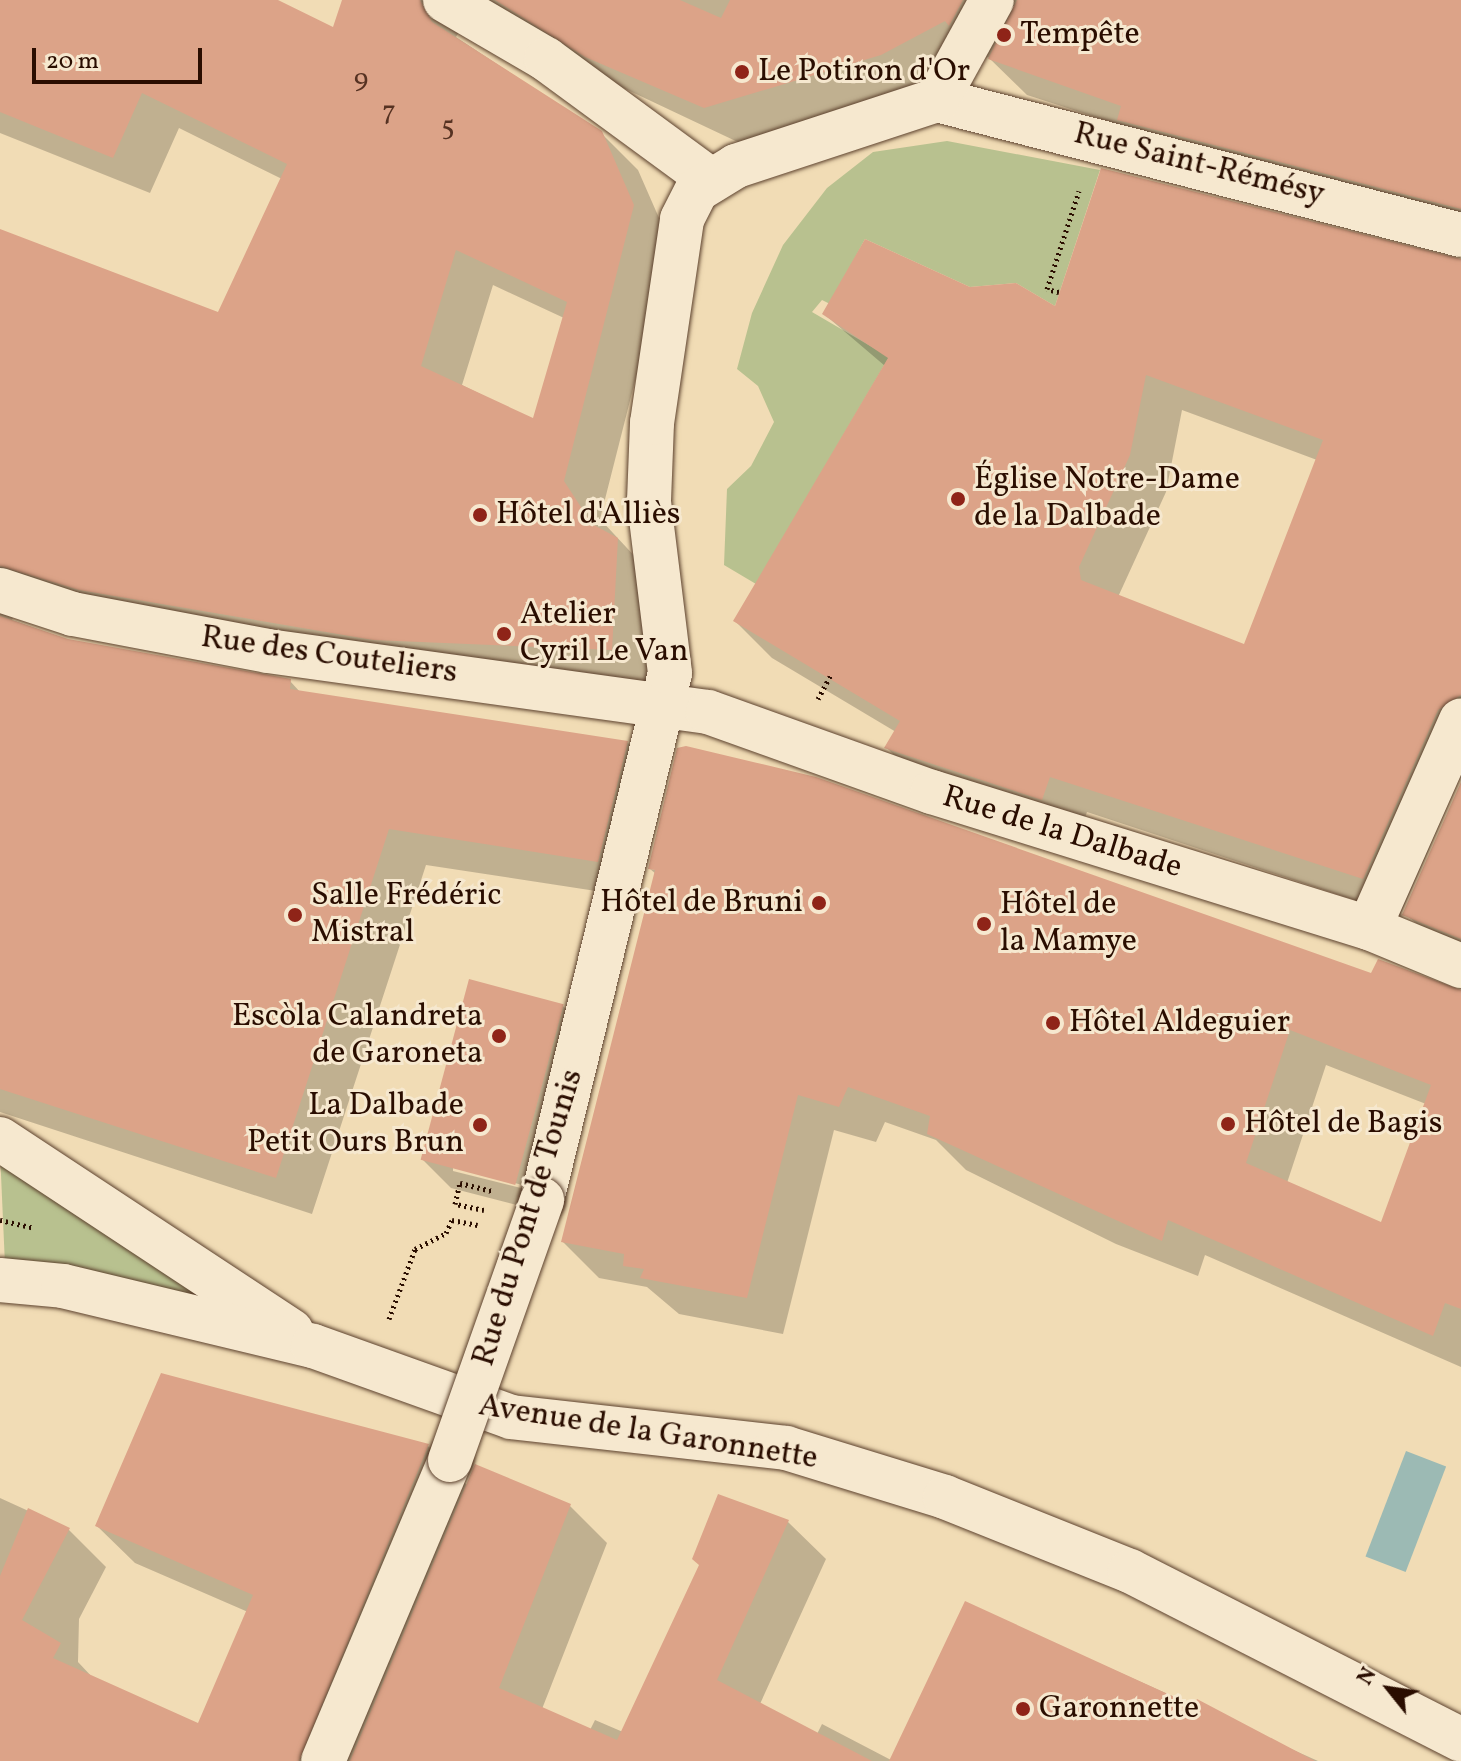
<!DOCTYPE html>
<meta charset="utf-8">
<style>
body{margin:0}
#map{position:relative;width:1461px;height:1761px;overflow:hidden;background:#f1dcb5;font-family:Vollkorn,serif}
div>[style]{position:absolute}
.green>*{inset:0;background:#b8c18f}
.water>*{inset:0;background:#9cbab4;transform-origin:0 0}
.shadow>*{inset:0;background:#0003}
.building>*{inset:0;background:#dca388;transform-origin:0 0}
.path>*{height:5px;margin-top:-2.5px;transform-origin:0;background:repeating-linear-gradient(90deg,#2a0d00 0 2px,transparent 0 6px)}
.roads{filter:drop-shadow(0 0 2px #5c412d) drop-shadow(0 0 2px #5c412d)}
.minor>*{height:44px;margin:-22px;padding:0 22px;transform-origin:22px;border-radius:22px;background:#f6e8cf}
.bridges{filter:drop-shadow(0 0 2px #5c412d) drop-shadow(0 0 2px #5c412d)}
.minor-bridge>*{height:44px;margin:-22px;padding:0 22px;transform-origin:22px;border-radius:22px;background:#f6e8cf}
.dots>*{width:22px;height:22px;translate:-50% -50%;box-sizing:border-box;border:4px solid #f6e8cf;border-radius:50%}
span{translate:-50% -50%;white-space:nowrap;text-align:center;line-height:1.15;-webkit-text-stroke:6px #f6e8cf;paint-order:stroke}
.number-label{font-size:28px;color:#563222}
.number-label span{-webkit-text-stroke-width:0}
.poi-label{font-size:32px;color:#2a0d00}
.left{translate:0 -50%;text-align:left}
.right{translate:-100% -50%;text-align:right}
.street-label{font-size:32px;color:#2a0d00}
.north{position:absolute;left:1349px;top:1649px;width:80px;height:80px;-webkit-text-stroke:6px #f6e8cf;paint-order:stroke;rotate:300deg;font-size:22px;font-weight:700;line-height:32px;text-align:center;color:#2a0d00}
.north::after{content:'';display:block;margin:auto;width:28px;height:36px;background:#2a0d00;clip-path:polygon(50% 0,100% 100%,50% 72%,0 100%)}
.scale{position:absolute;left:32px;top:48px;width:170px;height:36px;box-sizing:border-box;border:4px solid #2a0d00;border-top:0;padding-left:10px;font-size:24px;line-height:28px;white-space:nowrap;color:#2a0d00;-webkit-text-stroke:6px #f6e8cf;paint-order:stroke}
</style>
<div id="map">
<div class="green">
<i style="clip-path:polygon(947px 141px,1100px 170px,1055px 306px,1016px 283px,970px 287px,865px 239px,830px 304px,822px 300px,812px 312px,889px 357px,756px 584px,724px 565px,727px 489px,751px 466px,774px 422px,758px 386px,737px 369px,752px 313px,783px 245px,827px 188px,873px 152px)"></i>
<i style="clip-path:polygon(0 1152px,198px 1287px,189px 1301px,5px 1265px)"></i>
</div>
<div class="water">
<i style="left:1406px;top:1451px;width:43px;height:113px;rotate:21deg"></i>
</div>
<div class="shadow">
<i style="clip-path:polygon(evenodd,0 0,273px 0,334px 30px,344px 0,1461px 0,1461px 235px,1027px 95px,988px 57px,918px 91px,742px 144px,469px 15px,456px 37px,601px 133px,638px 170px,670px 243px,600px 519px,653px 576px,647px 686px,20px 607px,12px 620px,68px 640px,290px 681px,301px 693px,627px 742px,663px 779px,635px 897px,426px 865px,312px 1214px,0 1112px,0 231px,219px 315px,282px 179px,179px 128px,150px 193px,0 133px,0 0,493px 285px,564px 318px,534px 421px,462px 385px,493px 285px)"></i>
<i style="clip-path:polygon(evenodd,1461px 261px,1461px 776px,1400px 915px,1087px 812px,1079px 835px,923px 784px,887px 748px,896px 732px,772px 658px,735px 621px,885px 366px,824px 314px,969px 289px,1056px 309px,1461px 261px,1182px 410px,1317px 460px,1245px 647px,1118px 597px,1166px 492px,1182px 410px)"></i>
<i style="clip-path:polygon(1461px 787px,1461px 960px,1405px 914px)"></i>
<i style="clip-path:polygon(evenodd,650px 869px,1461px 990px,1461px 1367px,1205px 1255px,1198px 1276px,1116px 1244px,966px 1170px,936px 1140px,885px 1122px,876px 1142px,834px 1130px,783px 1334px,679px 1314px,647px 1287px,599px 1278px,563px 1242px,656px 874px,650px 869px,1326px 1065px,1426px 1104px,1382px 1225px,1287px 1183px,1326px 1065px)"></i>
<i style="clip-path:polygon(evenodd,563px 1006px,591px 1035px,548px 1213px,451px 1188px,423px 1160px,563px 1006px,453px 1167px,530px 1187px,529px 1190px,453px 1171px,453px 1167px)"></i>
<i style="clip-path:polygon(428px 1446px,468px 1486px,570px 1506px,607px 1543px,542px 1709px,590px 1730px,595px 1720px,623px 1732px,701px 1564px,719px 1497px,788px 1522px,826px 1559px,760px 1704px,817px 1734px,822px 1724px,891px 1760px,966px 1604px,1318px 1761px,0 1761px,0 1498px,68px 1529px,106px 1567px,79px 1619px,78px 1662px,94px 1679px,199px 1725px,248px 1612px,135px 1563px,97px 1526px)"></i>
</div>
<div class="building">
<i style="clip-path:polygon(evenodd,0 0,278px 0,333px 27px,342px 0,420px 0,432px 22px,602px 131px,634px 205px,564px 481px,592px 524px,618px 538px,612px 650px,373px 640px,79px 590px,0 566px,0 229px,218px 312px,287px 164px,142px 93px,113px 158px,0 112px,0 0,456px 250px,567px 302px,533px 418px,421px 366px,456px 250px)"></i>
<i style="clip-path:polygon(495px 0,680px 0,721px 18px,730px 0,963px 0,949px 26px,945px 21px,881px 55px,704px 108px,585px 57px)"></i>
<i style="clip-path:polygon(1017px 0,1461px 0,1461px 209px,1117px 120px,1121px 106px,988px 59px)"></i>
<i style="clip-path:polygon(evenodd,1101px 168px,1461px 259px,1461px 695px,1438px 710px,1363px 879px,1050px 777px,1042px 800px,884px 748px,900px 721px,733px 621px,888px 358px,822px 314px,865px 239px,970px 287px,1016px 283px,1055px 306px,1101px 168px,1146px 375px,1323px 440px,1244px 644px,1081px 580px,1079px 567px,1130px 455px,1146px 375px)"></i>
<i style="clip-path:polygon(0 616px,68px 639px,291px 679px,290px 689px,628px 741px,598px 862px,389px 829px,276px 1178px,0 1089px)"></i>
<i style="clip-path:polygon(evenodd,686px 746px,816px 777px,1371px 973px,1378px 959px,1461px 990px,1461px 1309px,1445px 1303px,1433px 1336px,1168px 1220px,1162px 1241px,927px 1134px,930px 1116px,848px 1087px,839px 1107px,798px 1095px,747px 1298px,640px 1278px,644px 1269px,623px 1266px,624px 1254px,561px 1242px,655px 870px,648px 869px,677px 748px,686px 746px,1290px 1030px,1431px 1085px,1381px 1222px,1246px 1163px,1290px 1030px)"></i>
<i style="clip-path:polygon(1461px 782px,1461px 939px,1402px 915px)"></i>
<i style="left:469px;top:979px;width:98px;height:187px;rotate:15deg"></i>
<i style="clip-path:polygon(161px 1373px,429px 1444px,299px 1761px,0 1761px,0 1576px,28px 1508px,70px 1528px,22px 1620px,61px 1643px,53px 1658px,198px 1723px,253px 1595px,95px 1526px)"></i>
<i style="clip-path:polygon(475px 1464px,571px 1504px,499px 1688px,617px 1740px,699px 1565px,692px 1559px,718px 1494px,789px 1520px,717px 1680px,872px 1761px,350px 1761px)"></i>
<i style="clip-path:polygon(965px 1601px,1194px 1706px,1197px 1699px,1315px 1761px,889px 1761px)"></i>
</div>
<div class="path">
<i style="left:1059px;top:292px;width:12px;rotate:-166deg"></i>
<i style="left:1047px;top:289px;width:103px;rotate:-71.9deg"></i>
<i style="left:818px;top:699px;width:27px;rotate:-62deg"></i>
<i style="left:484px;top:1210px;width:30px;rotate:-168deg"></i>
<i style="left:455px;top:1204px;width:22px;rotate:-77deg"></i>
<i style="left:460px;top:1183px;width:34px;rotate:14deg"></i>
<i style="left:0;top:1220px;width:35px;rotate:13deg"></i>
<i style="left:389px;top:1319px;width:75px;rotate:-69.6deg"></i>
<i style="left:415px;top:1249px;width:35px;rotate:-27deg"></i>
<i style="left:446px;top:1233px;width:14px;rotate:-65deg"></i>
<i style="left:452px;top:1220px;width:26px;rotate:11deg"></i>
</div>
<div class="roads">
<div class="minor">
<i style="left:445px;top:0;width:117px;rotate:30.3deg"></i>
<i style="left:546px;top:59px;width:205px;rotate:36.3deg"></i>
<i style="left:937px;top:100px;width:541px;rotate:14.45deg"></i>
<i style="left:937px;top:100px;width:114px;rotate:-61.2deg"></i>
<i style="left:0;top:590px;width:77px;rotate:18.2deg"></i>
<i style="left:73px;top:614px;width:198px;rotate:10.7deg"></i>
<i style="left:268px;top:651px;width:444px;rotate:7.9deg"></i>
<i style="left:708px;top:712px;width:238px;rotate:19.7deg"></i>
<i style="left:932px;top:792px;width:458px;rotate:17.3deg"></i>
<i style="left:1369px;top:928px;width:100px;rotate:22.4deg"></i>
<i style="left:1369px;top:928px;width:227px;rotate:-66.1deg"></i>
<i style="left:0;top:1139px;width:349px;rotate:33.4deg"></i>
<i style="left:542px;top:1200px;width:542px;rotate:-76.35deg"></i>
<i style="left:670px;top:673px;width:173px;rotate:-97deg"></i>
<i style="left:649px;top:501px;width:78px;rotate:-87.8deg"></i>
<i style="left:652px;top:423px;width:206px;rotate:-81.6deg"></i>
<i style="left:682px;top:219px;width:33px;rotate:-63deg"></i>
<i style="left:697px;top:190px;width:46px;rotate:-31.6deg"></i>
<i style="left:736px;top:166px;width:212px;rotate:-18.2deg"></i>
<i style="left:0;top:1280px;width:63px;rotate:5.4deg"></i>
<i style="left:63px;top:1286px;width:257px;rotate:13.5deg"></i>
<i style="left:313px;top:1346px;width:210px;rotate:19.7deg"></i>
<i style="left:511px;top:1417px;width:277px;rotate:6.4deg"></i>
<i style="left:786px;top:1448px;width:166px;rotate:17.1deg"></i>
<i style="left:945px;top:1497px;width:199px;rotate:21.8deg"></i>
<i style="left:1130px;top:1571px;width:372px;rotate:27deg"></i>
<i style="left:323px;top:1761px;width:327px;rotate:-67.1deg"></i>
</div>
</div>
<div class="bridges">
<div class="minor-bridge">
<i style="left:450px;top:1460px;width:276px;rotate:-70.5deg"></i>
</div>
</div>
<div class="dots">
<i style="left:1004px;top:35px;background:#8f2418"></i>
<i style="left:742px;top:72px;background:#8f2418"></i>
<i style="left:958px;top:499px;background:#8f2418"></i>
<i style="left:480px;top:515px;background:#8f2418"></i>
<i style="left:504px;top:634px;background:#8f2418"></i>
<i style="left:819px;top:903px;background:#8f2418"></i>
<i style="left:295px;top:915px;background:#8f2418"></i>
<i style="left:984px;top:924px;background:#8f2418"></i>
<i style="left:1053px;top:1023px;background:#8f2418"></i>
<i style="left:499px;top:1036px;background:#8f2418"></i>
<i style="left:1228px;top:1124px;background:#8f2418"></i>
<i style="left:480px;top:1125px;background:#8f2418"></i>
<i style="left:1023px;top:1709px;background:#8f2418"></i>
</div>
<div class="number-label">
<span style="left:361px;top:80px">9</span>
<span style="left:389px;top:112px">7</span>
<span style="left:448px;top:128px">5</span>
</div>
<div class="poi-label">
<span class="left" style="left:1020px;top:35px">Tempête</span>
<span class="left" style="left:758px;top:72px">Le Potiron d'Or</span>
<span class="left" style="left:974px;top:499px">Église Notre-Dame<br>de la Dalbade</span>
<span class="left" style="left:496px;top:515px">Hôtel d'Alliès</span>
<span class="left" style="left:520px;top:634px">Atelier<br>Cyril Le Van</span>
<span class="left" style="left:311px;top:915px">Salle Frédéric<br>Mistral</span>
<span class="right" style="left:803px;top:903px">Hôtel de Bruni</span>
<span class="left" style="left:1000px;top:924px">Hôtel de<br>la Mamye</span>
<span class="right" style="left:483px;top:1036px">Escòla Calandreta<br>de Garoneta</span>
<span class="left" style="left:1069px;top:1023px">Hôtel Aldeguier</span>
<span class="right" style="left:464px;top:1125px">La Dalbade<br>Petit Ours Brun</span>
<span class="left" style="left:1244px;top:1124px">Hôtel de Bagis</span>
<span class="left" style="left:1039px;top:1709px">Garonnette</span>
</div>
<div class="street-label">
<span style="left:1199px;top:165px;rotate:14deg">Rue Saint-Rémésy</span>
<span style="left:329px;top:656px;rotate:8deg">Rue des Couteliers</span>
<span style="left:1062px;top:833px;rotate:17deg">Rue de la Dalbade</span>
<span style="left:529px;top:1218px;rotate:-73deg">Rue du Pont de Tounis</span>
<span style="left:648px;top:1433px;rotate:9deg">Avenue de la Garonnette</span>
</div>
<div class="north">N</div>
<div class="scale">20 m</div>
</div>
